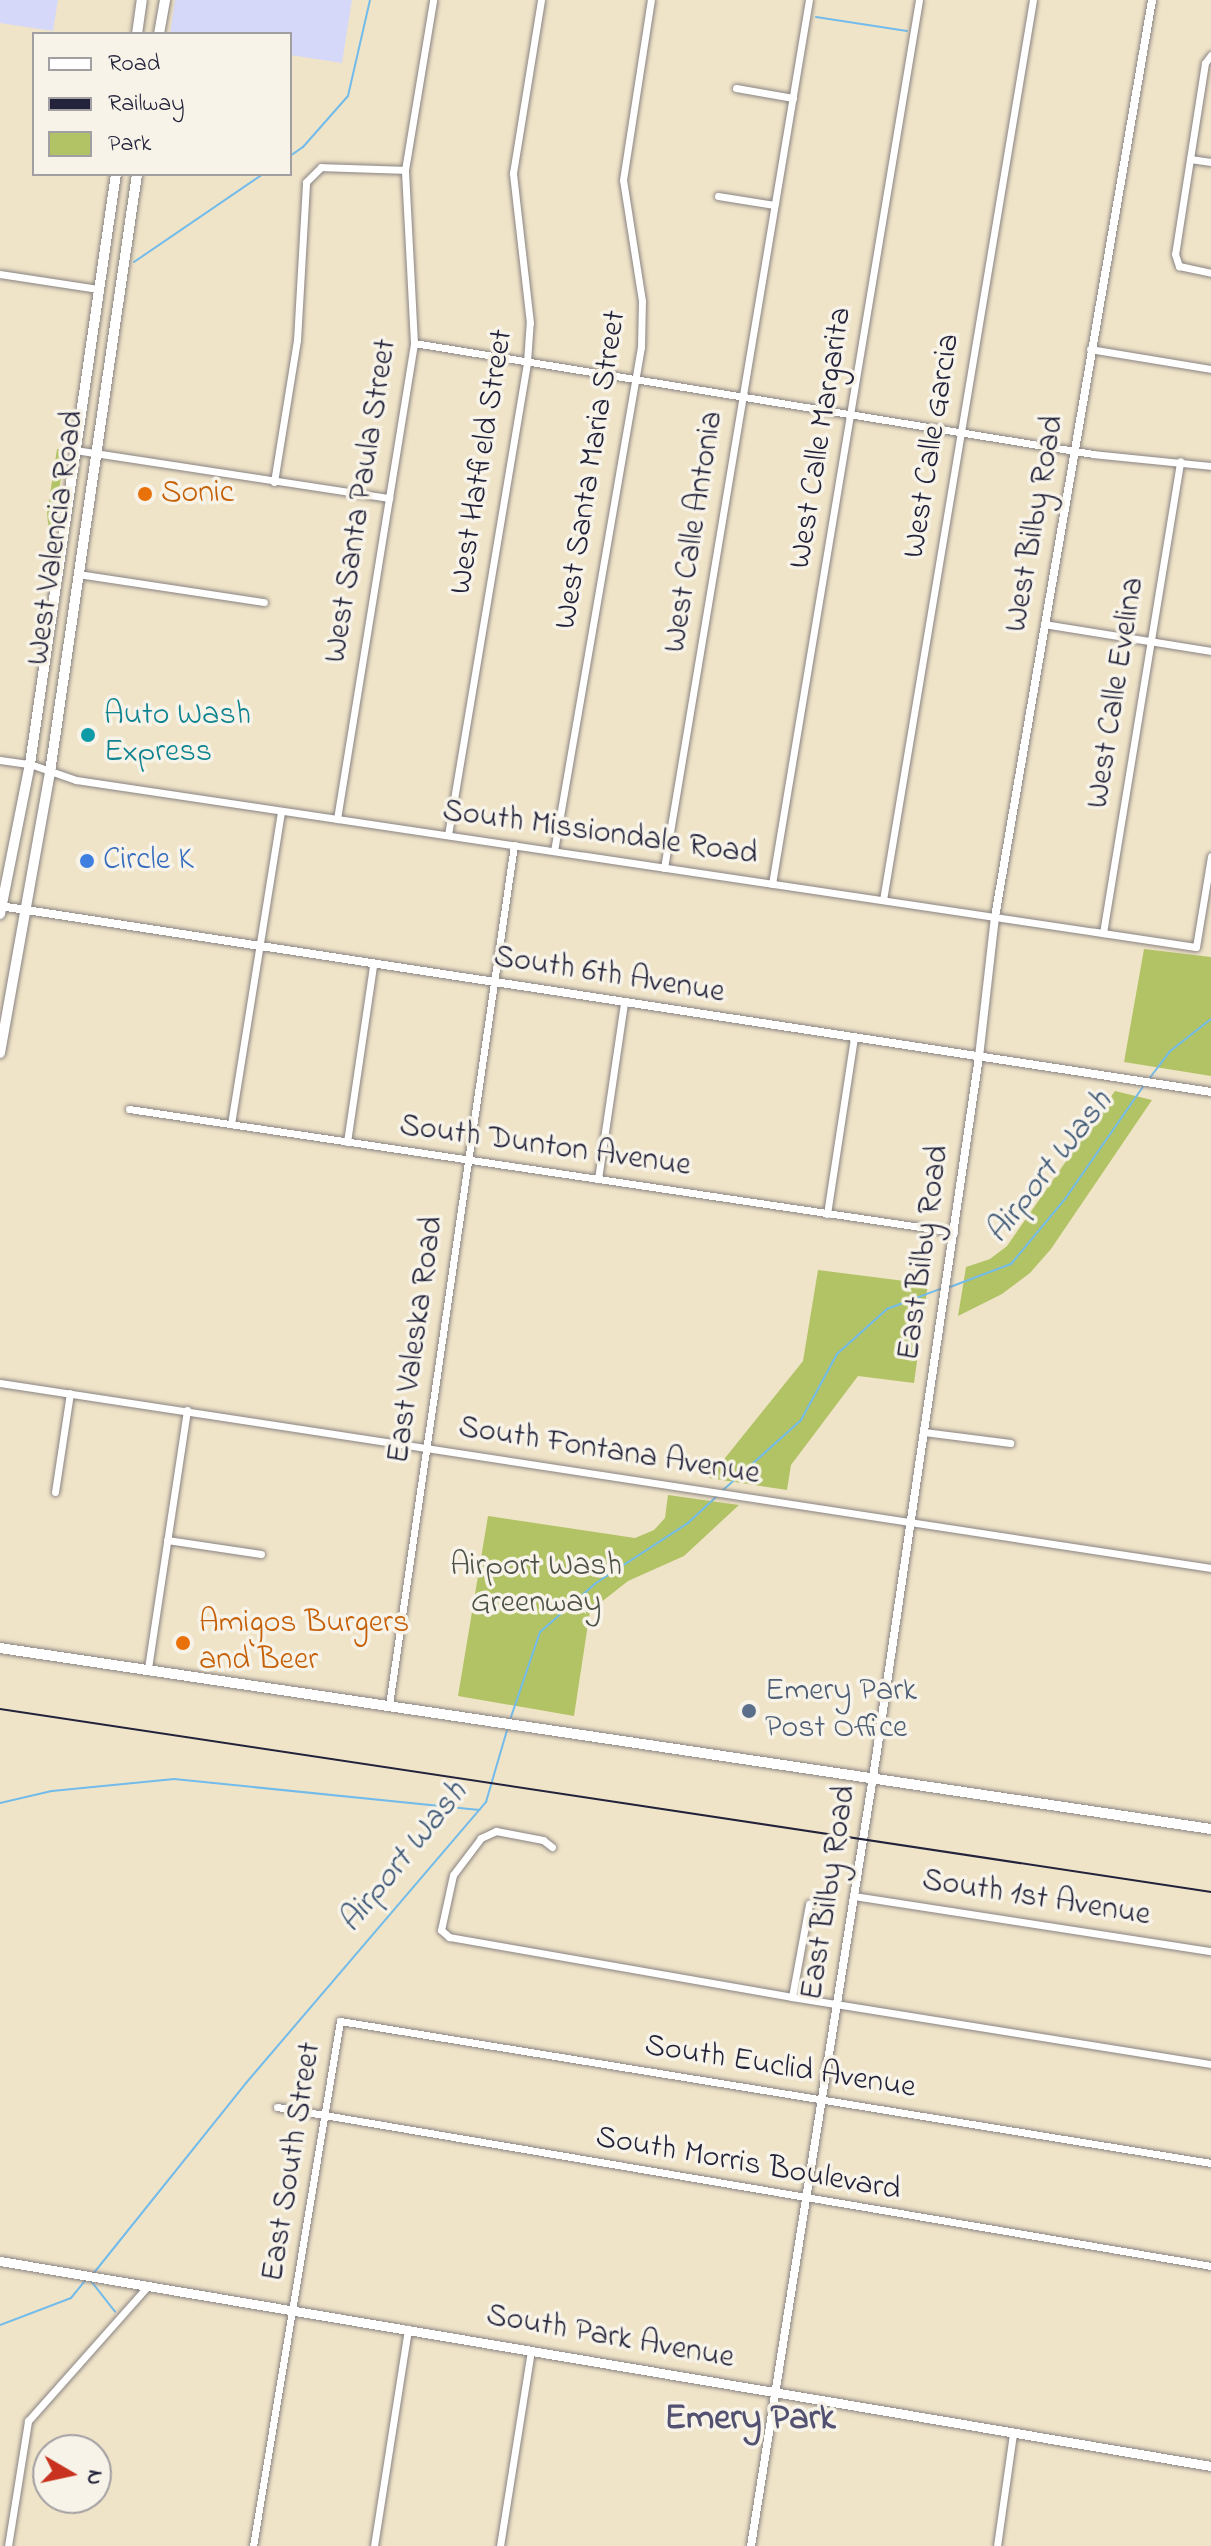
<!DOCTYPE html>
<style>
body{margin:0}
#map{position:relative;width:1211px;height:2546px;overflow:hidden;background:#f0e4c8;font-family:"Indie Flower",sans-serif}
div>[style]{position:absolute}
.built>*{inset:0;background:#d5d8f9}
.green>*{inset:0;background:#b2c366}
.stream>*{height:2px;margin:-1px;padding:0 1px;transform-origin:1px;border-radius:1px;background:#72bbea}
.roads{filter:drop-shadow(0 0 2px #898382) drop-shadow(0 0 2px #898382)}
.minor>*{height:7px;margin:-3.5px;padding:0 3.5px;transform-origin:3.5px;border-radius:3.5px;background:#fff}
.tertiary>*{height:8px;margin:-4px;padding:0 4px;transform-origin:4px;border-radius:4px;background:#fff}
.secondary>*{height:9px;margin:-4.5px;padding:0 4.5px;transform-origin:4.5px;border-radius:4.5px;background:#fff}
.primary>*{height:10px;margin:-5px;padding:0 5px;transform-origin:5px;border-radius:5px;background:#fff}
.rail>*{height:2px;margin:-1px;padding:0 1px;transform-origin:1px;border-radius:1px;background:#22223b}
.dots>*{width:22px;height:22px;translate:-50% -50%;box-sizing:border-box;border:4px solid #f7f3e8;border-radius:50%}
span{translate:-50% -50%;white-space:nowrap;text-align:center;line-height:1.15;-webkit-text-stroke:7px #f7f3e8;paint-order:stroke}
.street-label{font-size:32px;color:#22223b}
.food-label{font-size:32px;color:#c56008}
.left{translate:0 -50%;text-align:left}
.culture-label{font-size:32px;color:#0d838f}
.shop-label{font-size:32px;color:#366cbe}
.park-label{font-size:32px;color:#4d5248}
.service-label{font-size:32px;color:#4e5e75}
.water-label{font-size:34px;color:#3e5878;font-style:italic}
.quarter-label{font-size:36px;color:#535171;font-weight:700}
.legend{position:absolute;left:32px;top:32px;width:260px;height:144px;box-sizing:border-box;background:#f7f3e8;border:2px solid #a29fa3;margin:0;padding:10px 14px;list-style:none;font-size:24px;color:#22223b}
.legend li{display:flex;align-items:center;gap:16px;height:40px}
.legend b{width:40px;border:2px solid #a29fa3}
.north{position:absolute;left:32px;top:2434px;width:80px;height:80px;box-sizing:border-box;background:#f7f3e8;border:2px solid #a29fa3;border-radius:50%;rotate:99deg;font-size:22px;font-weight:700;line-height:32px;text-align:center;color:#22223b}
.north::after{content:'';display:block;margin:auto;width:28px;height:36px;background:#c8321e;clip-path:polygon(50% 0,100% 100%,50% 72%,0 100%)}
</style>
<div id="map">
<div class="built">
<i style="clip-path:polygon(0 0,58px 0,53px 31px,0 23px)"></i>
<i style="clip-path:polygon(175px 0,352px 0,342px 63px,290px 55px,290px 34px,170px 34px)"></i>
</div>
<div class="green">
<i style="clip-path:polygon(57px 449px,65px 450px,51px 546px,47px 514px)"></i>
<i style="clip-path:polygon(1144px 949px,1211px 957px,1211px 1076px,1124px 1062px)"></i>
<i style="clip-path:polygon(1115px 1091px,1152px 1100px,1051px 1249px,1030px 1273px,1002px 1294px,958px 1316px,966px 1267px,990px 1259px,1007px 1246px)"></i>
<i style="clip-path:polygon(818px 1270px,928px 1284px,914px 1383px,858px 1376px,791px 1465px,787px 1490px,709px 1478px,803px 1361px)"></i>
<i style="clip-path:polygon(668px 1495px,739px 1505px,684px 1556px,628px 1581px,590px 1611px,574px 1716px,458px 1696px,488px 1516px,635px 1538px,654px 1530px,665px 1518px)"></i>
</div>
<div class="stream">
<i style="left:816px;top:17px;width:92px;rotate:8.7deg"></i>
<i style="left:290px;top:156px;width:16px;rotate:-35deg"></i>
<i style="left:303px;top:147px;width:68px;rotate:-48.6deg"></i>
<i style="left:348px;top:96px;width:98px;rotate:-77.1deg"></i>
<i style="left:134px;top:262px;width:156px;rotate:-34.3deg"></i>
<i style="left:1149px;top:1079px;width:34px;rotate:-53deg"></i>
<i style="left:1169px;top:1052px;width:53px;rotate:-38.2deg"></i>
<i style="left:950px;top:1287px;width:65px;rotate:-20.7deg"></i>
<i style="left:1011px;top:1264px;width:85px;rotate:-50.3deg"></i>
<i style="left:1065px;top:1199px;width:140px;rotate:-55.2deg"></i>
<i style="left:722px;top:1491px;width:106px;rotate:-41.9deg"></i>
<i style="left:801px;top:1420px;width:75px;rotate:-61.4deg"></i>
<i style="left:837px;top:1354px;width:67px;rotate:-42deg"></i>
<i style="left:887px;top:1309px;width:57px;rotate:-20.7deg"></i>
<i style="left:510px;top:1720px;width:93px;rotate:-71.2deg"></i>
<i style="left:540px;top:1632px;width:74px;rotate:-41.2deg"></i>
<i style="left:596px;top:1583px;width:110px;rotate:-33.1deg"></i>
<i style="left:688px;top:1523px;width:40px;rotate:-43deg"></i>
<i style="left:0;top:1803px;width:53px;rotate:-13deg"></i>
<i style="left:52px;top:1791px;width:123px;rotate:-5.6deg"></i>
<i style="left:174px;top:1779px;width:307px;rotate:5.8deg"></i>
<i style="left:93px;top:2274px;width:245px;rotate:-51.3deg"></i>
<i style="left:246px;top:2083px;width:370px;rotate:-49.5deg"></i>
<i style="left:486px;top:1802px;width:75px;rotate:-73.7deg"></i>
<i style="left:91px;top:2281px;width:39px;rotate:52deg"></i>
<i style="left:0;top:2325px;width:76px;rotate:-20.8deg"></i>
<i style="left:71px;top:2298px;width:22px;rotate:-51deg"></i>
</div>
<div class="roads">
<div class="minor">
<i style="left:1211px;top:55px;width:10px;rotate:127deg"></i>
<i style="left:1205px;top:63px;width:193px;rotate:98.9deg"></i>
<i style="left:1175px;top:254px;width:13px;rotate:72deg"></i>
<i style="left:1179px;top:266px;width:33px;rotate:12deg"></i>
<i style="left:736px;top:88px;width:58px;rotate:10deg"></i>
<i style="left:1190px;top:159px;width:21px;rotate:8deg"></i>
<i style="left:718px;top:196px;width:57px;rotate:9.1deg"></i>
<i style="left:0;top:274px;width:99px;rotate:8.7deg"></i>
<i style="left:414px;top:343px;width:688px;rotate:9.28deg"></i>
<i style="left:1093px;top:454px;width:119px;rotate:5.8deg"></i>
<i style="left:1090px;top:349px;width:123px;rotate:9.4deg"></i>
<i style="left:75px;top:450px;width:318px;rotate:8.7deg"></i>
<i style="left:274px;top:482px;width:144px;rotate:-80.8deg"></i>
<i style="left:297px;top:340px;width:158px;rotate:-86.7deg"></i>
<i style="left:306px;top:182px;width:21px;rotate:-45deg"></i>
<i style="left:321px;top:167px;width:84px;rotate:2deg"></i>
<i style="left:78px;top:574px;width:188px;rotate:8.6deg"></i>
<i style="left:1044px;top:624px;width:169px;rotate:9.2deg"></i>
<i style="left:0;top:760px;width:30px;rotate:8deg"></i>
<i style="left:30px;top:764px;width:49px;rotate:19.2deg"></i>
<i style="left:76px;top:780px;width:1132px;rotate:8.48deg"></i>
<i style="left:1196px;top:947px;width:92px;rotate:-80.6deg"></i>
<i style="left:337px;top:819px;width:482px;rotate:-80.8deg"></i>
<i style="left:414px;top:343px;width:173px;rotate:-93deg"></i>
<i style="left:405px;top:170px;width:172px;rotate:-80.6deg"></i>
<i style="left:448px;top:835px;width:480px;rotate:-80.5deg"></i>
<i style="left:527px;top:362px;width:39px;rotate:-86deg"></i>
<i style="left:530px;top:323px;width:151px;rotate:-96.5deg"></i>
<i style="left:513px;top:173px;width:175px;rotate:-80.8deg"></i>
<i style="left:554px;top:851px;width:511px;rotate:-80.21deg"></i>
<i style="left:641px;top:347px;width:46px;rotate:-88.8deg"></i>
<i style="left:642px;top:301px;width:122px;rotate:-98.9deg"></i>
<i style="left:623px;top:180px;width:182px;rotate:-81.2deg"></i>
<i style="left:664px;top:868px;width:880px;rotate:-80.52deg"></i>
<i style="left:772px;top:884px;width:896px;rotate:-80.56deg"></i>
<i style="left:883px;top:900px;width:912px;rotate:-80.54deg"></i>
<i style="left:1103px;top:933px;width:478px;rotate:-80.7deg"></i>
<i style="left:129px;top:1109px;width:834px;rotate:8.48deg"></i>
<i style="left:231px;top:1124px;width:317px;rotate:-80.9deg"></i>
<i style="left:347px;top:1142px;width:179px;rotate:-81.6deg"></i>
<i style="left:598px;top:1179px;width:178px;rotate:-81.6deg"></i>
<i style="left:827px;top:1214px;width:178px;rotate:-81.3deg"></i>
<i style="left:0;top:1383px;width:1225px;rotate:8.69deg"></i>
<i style="left:924px;top:1432px;width:87px;rotate:7.3deg"></i>
<i style="left:55px;top:1492px;width:100px;rotate:-81.4deg"></i>
<i style="left:167px;top:1540px;width:95px;rotate:8.5deg"></i>
<i style="left:148px;top:1668px;width:261px;rotate:-81.4deg"></i>
<i style="left:389px;top:1705px;width:869px;rotate:-81.73deg"></i>
<i style="left:552px;top:1847px;width:11px;rotate:-142deg"></i>
<i style="left:543px;top:1840px;width:48px;rotate:-169.2deg"></i>
<i style="left:496px;top:1831px;width:17px;rotate:155deg"></i>
<i style="left:481px;top:1838px;width:46px;rotate:127.1deg"></i>
<i style="left:453px;top:1875px;width:56px;rotate:102.3deg"></i>
<i style="left:441px;top:1930px;width:11px;rotate:41deg"></i>
<i style="left:449px;top:1937px;width:348px;rotate:9.9deg"></i>
<i style="left:792px;top:1997px;width:424px;rotate:9.1deg"></i>
<i style="left:854px;top:1896px;width:361px;rotate:8.8deg"></i>
<i style="left:792px;top:1997px;width:95px;rotate:-79.6deg"></i>
<i style="left:277px;top:2107px;width:947px;rotate:9.66deg"></i>
<i style="left:8px;top:2546px;width:127px;rotate:-80.9deg"></i>
<i style="left:28px;top:2421px;width:181px;rotate:-48.4deg"></i>
<i style="left:253px;top:2546px;width:532px;rotate:-80.59deg"></i>
<i style="left:340px;top:2021px;width:882px;rotate:9.26deg"></i>
<i style="left:374px;top:2546px;width:220px;rotate:-81.1deg"></i>
<i style="left:500px;top:2546px;width:198px;rotate:-81deg"></i>
<i style="left:997px;top:2546px;width:114px;rotate:-81.9deg"></i>
</div>
<div class="tertiary">
<i style="left:0;top:906px;width:1225px;rotate:8.73deg"></i>
<i style="left:751px;top:2546px;width:805px;rotate:-80.99deg"></i>
<i style="left:877px;top:1751px;width:701px;rotate:-81.64deg"></i>
<i style="left:979px;top:1057px;width:141px;rotate:-83.5deg"></i>
<i style="left:995px;top:917px;width:930px;rotate:-80.28deg"></i>
</div>
<div class="secondary">
<i style="left:0;top:2261px;width:1228px;rotate:9.61deg"></i>
</div>
<div class="primary">
<i style="left:137px;top:34px;width:34px;rotate:-82deg"></i>
<i style="left:159px;top:34px;width:35px;rotate:-80deg"></i>
<i style="left:0;top:914px;width:153px;rotate:-78.7deg"></i>
<i style="left:30px;top:764px;width:596px;rotate:-81.71deg"></i>
<i style="left:0;top:1053px;width:285px;rotate:-79.9deg"></i>
<i style="left:50px;top:772px;width:604px;rotate:-81.72deg"></i>
<i style="left:0;top:1648px;width:1224px;rotate:8.5deg"></i>
</div>
</div>
<div class="rail">
<i style="left:0;top:1709px;width:1225px;rotate:8.59deg"></i>
</div>
<div class="dots">
<i style="left:145px;top:494px;background:#e8710a"></i>
<i style="left:88px;top:735px;background:#0f9aa8"></i>
<i style="left:87px;top:861px;background:#3f7fe0"></i>
<i style="left:183px;top:1643px;background:#e8710a"></i>
<i style="left:749px;top:1711px;background:#5c6f8a"></i>
</div>
<div class="street-label">
<span style="left:822px;top:438px;rotate:-81deg">West Calle Margarita</span>
<span style="left:933px;top:446px;rotate:-81deg">West Calle Garcia</span>
<span style="left:483px;top:462px;rotate:-81deg">West Hatfield Street</span>
<span style="left:592px;top:470px;rotate:-81deg">West Santa Maria Street</span>
<span style="left:362px;top:501px;rotate:-81deg">West Santa Paula Street</span>
<span style="left:1036px;top:524px;rotate:-80deg">West Bilby Road</span>
<span style="left:695px;top:532px;rotate:-81deg">West Calle Antonia</span>
<span style="left:57px;top:538px;rotate:-82deg">West Valencia Road</span>
<span style="left:1117px;top:693px;rotate:-81deg">West Calle Evelina</span>
<span style="left:600px;top:834px;rotate:8deg">South Missiondale Road</span>
<span style="left:609px;top:976px;rotate:9deg">South 6th Avenue</span>
<span style="left:545px;top:1147px;rotate:8deg">South Dunton Avenue</span>
<span style="left:925px;top:1253px;rotate:-82deg">East Bilby Road</span>
<span style="left:417px;top:1340px;rotate:-82deg">East Valeska Road</span>
<span style="left:609px;top:1452px;rotate:9deg">South Fontana Avenue</span>
<span style="left:830px;top:1893px;rotate:-81deg">East Bilby Road</span>
<span style="left:1036px;top:1899px;rotate:9deg">South 1st Avenue</span>
<span style="left:780px;top:2068px;rotate:9deg">South Euclid Avenue</span>
<span style="left:293px;top:2162px;rotate:-81deg">East South Street</span>
<span style="left:748px;top:2165px;rotate:10deg">South Morris Boulevard</span>
<span style="left:610px;top:2338px;rotate:10deg">South Park Avenue</span>
</div>
<div class="food-label">
<span class="left" style="left:161px;top:494px">Sonic</span>
<span class="left" style="left:199px;top:1643px">Amigos Burgers<br>and Beer</span>
</div>
<div class="culture-label">
<span class="left" style="left:104px;top:735px">Auto Wash<br>Express</span>
</div>
<div class="shop-label">
<span class="left" style="left:103px;top:861px">Circle K</span>
</div>
<div class="park-label">
<span style="left:536px;top:1586px">Airport Wash<br>Greenway</span>
</div>
<div class="service-label">
<span class="left" style="left:765px;top:1711px">Emery Park<br>Post Office</span>
</div>
<div class="water-label">
<span style="left:1050px;top:1168px;rotate:-52deg">Airport Wash</span>
<span style="left:404px;top:1858px;rotate:-51deg">Airport Wash</span>
</div>
<div class="quarter-label">
<span style="left:750px;top:2420px">Emery Park</span>
</div>
<ul class="legend">
<li><b style="height:10px;background:#fff"></b>Road</li>
<li><b style="height:10px;background:#22223b"></b>Railway</li>
<li><b style="height:22px;background:#b2c366"></b>Park</li>
</ul>
<div class="north">N</div>
</div>
